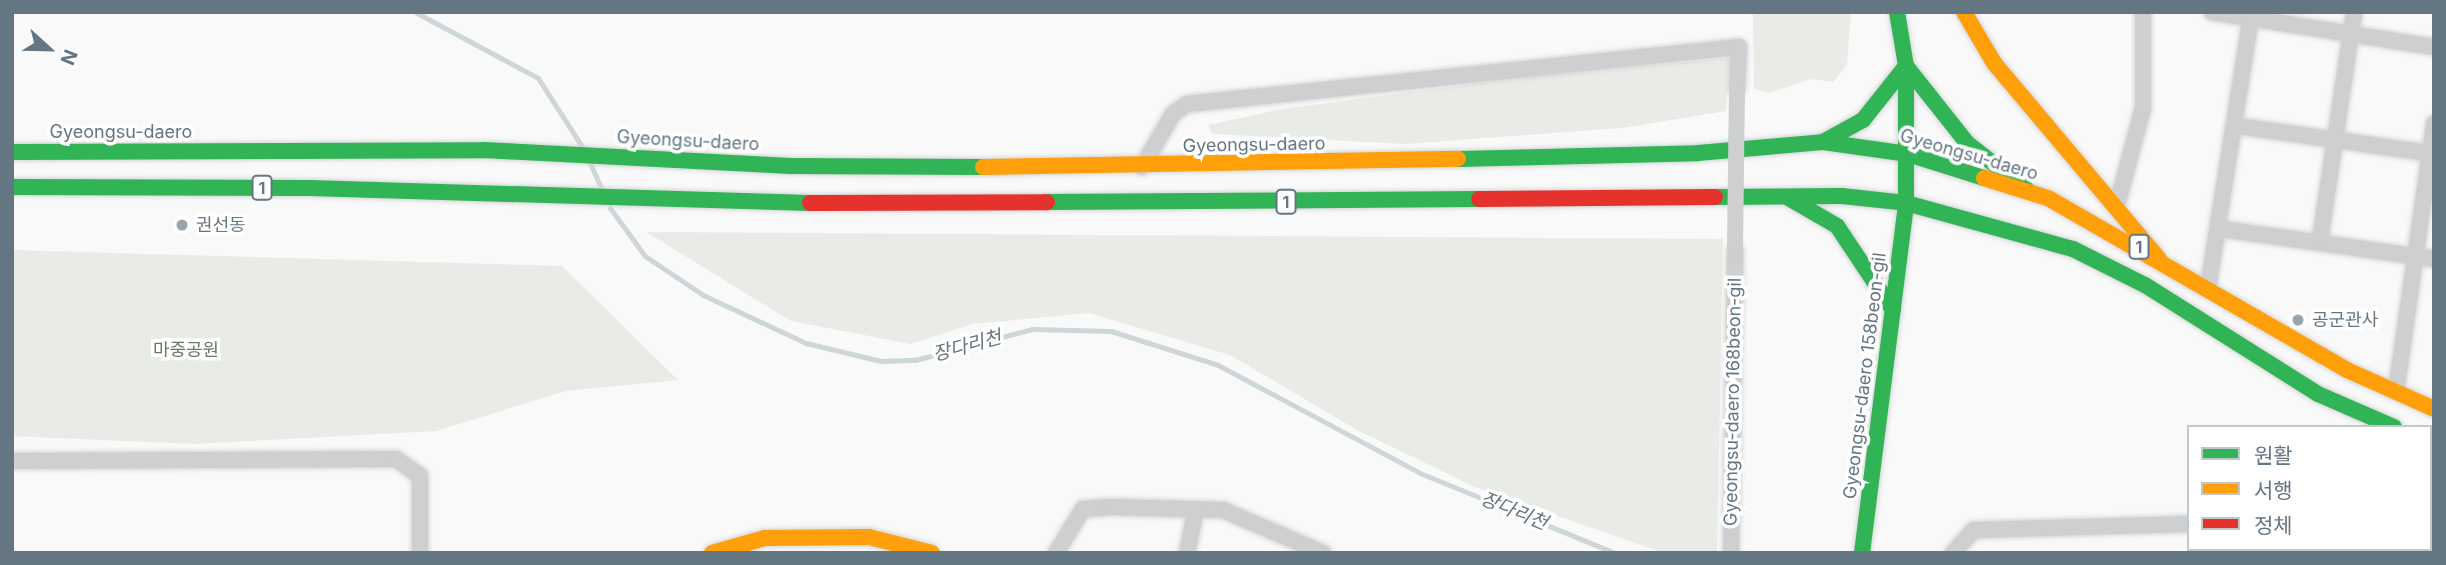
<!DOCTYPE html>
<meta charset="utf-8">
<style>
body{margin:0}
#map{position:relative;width:2446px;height:565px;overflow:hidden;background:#f9f9f9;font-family:Inter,"Noto Sans KR",sans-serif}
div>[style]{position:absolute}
.green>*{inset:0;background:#e8ebe6}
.stream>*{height:5px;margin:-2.5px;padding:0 2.5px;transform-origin:2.5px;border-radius:2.5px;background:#ced6d9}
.roads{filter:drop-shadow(0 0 2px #d5d6d7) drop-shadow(0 0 2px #d5d6d7)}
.street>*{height:16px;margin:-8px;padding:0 8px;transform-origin:8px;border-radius:8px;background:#cecfd0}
.fast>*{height:16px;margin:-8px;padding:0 8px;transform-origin:8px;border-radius:8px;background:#30b455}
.slow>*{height:16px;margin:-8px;padding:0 8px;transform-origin:8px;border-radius:8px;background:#ff9f0a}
.jam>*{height:16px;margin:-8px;padding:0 8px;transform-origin:8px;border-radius:8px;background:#e5322d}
.street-bridge>*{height:16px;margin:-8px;padding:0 8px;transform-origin:8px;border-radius:8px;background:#cecfd0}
.dots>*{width:19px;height:19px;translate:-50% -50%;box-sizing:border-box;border:4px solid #fff;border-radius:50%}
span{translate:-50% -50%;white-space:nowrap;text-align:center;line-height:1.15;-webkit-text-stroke:7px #fff;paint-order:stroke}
.shield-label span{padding:2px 5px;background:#fff;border:2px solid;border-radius:5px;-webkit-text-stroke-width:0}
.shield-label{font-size:16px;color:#657683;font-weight:700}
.street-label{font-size:18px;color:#657683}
.poi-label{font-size:18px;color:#657683}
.left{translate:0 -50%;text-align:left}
.park-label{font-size:18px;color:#687a64}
.water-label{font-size:19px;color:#60757c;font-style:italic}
.frame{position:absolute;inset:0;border:14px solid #657683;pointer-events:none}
.legend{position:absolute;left:2187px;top:425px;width:245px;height:126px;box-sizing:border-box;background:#fff;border:2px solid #c1c8cd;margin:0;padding:9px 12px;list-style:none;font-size:21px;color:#657683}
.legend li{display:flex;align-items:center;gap:14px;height:35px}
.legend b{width:35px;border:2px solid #c1c8cd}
.north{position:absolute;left:14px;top:14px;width:70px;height:70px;-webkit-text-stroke:5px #fff;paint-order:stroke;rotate:112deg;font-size:19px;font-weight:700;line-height:28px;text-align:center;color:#657683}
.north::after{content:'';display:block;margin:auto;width:24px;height:32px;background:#657683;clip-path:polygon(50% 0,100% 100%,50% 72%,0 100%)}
</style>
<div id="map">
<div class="green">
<i style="clip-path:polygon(1753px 12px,1851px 12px,1847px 65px,1833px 82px,1811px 79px,1770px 93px,1754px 89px)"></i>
<i style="clip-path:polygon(1730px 58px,1726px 111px,1622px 128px,1405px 144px,1213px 134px,1208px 125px,1282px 109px,1563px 72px)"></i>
<i style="clip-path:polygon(646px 232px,1723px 239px,1717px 553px,1664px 553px,1475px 487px,1357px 430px,1230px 355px,1089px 313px,972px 324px,911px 344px,791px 321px)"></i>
<i style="clip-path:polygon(12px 250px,562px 266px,678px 380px,566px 391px,436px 431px,194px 444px,12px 436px)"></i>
</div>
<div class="stream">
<i style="left:415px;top:12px;width:140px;rotate:28.2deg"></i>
<i style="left:538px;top:78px;width:83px;rotate:57.3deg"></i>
<i style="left:590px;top:163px;width:32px;rotate:66deg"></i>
<i style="left:610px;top:208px;width:59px;rotate:53.9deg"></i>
<i style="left:645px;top:256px;width:70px;rotate:33.9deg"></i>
<i style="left:703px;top:295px;width:114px;rotate:25deg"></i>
<i style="left:806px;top:343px;width:77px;rotate:13.5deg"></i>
<i style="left:881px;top:361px;width:34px;rotate:-2deg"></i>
<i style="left:915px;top:360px;width:121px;rotate:-14.8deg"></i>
<i style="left:1032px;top:329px;width:79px;rotate:1.5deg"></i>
<i style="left:1111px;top:331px;width:112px;rotate:17.6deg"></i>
<i style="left:1218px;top:365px;width:229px;rotate:28.1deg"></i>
<i style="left:1420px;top:473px;width:211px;rotate:22.3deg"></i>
</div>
<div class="roads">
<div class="street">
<i style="left:2212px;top:12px;width:225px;rotate:9deg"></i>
<i style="left:2238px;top:126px;width:198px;rotate:8.1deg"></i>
<i style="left:1142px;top:167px;width:61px;rotate:-59.7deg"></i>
<i style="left:1173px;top:114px;width:17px;rotate:-36deg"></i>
<i style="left:1187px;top:104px;width:555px;rotate:-5.9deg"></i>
<i style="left:1739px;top:47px;width:41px;rotate:92.8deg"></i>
<i style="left:2117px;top:205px;width:100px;rotate:-75deg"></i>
<i style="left:2143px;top:108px;width:96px;rotate:-90deg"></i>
<i style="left:2221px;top:229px;width:215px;rotate:8deg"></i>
<i style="left:2320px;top:240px;width:231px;rotate:-81.5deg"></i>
<i style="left:2208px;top:288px;width:269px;rotate:-81deg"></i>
<i style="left:2396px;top:392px;width:271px;rotate:-81.9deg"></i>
<i style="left:12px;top:461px;width:384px;rotate:-0.3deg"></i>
<i style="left:396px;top:459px;width:29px;rotate:35deg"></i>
<i style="left:420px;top:476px;width:77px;rotate:90deg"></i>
<i style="left:1056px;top:553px;width:52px;rotate:-58.5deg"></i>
<i style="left:1083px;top:509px;width:28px;rotate:-4deg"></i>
<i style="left:1111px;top:507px;width:112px;rotate:1.5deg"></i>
<i style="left:1223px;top:510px;width:109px;rotate:23.3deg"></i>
<i style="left:1187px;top:553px;width:45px;rotate:-78.4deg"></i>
<i style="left:1731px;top:553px;width:302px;rotate:-89.2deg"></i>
<i style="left:1953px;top:553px;width:31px;rotate:-48deg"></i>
<i style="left:1974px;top:530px;width:215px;rotate:-1.6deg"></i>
<i style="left:2202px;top:553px;width:4px;rotate:-76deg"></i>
</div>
<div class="fast">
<i style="left:1906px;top:66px;width:98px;rotate:51.6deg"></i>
<i style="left:1967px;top:143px;width:76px;rotate:38.1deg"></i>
<i style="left:1823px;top:142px;width:46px;rotate:-28.8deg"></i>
<i style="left:1863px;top:120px;width:69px;rotate:-51.5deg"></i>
<i style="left:12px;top:152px;width:472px;rotate:-0.2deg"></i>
<i style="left:484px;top:150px;width:307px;rotate:3deg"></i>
<i style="left:791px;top:166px;width:192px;rotate:0.3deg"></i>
<i style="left:1458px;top:159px;width:240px;rotate:-1.4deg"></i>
<i style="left:1698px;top:153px;width:125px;rotate:-5deg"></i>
<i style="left:1823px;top:142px;width:86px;rotate:8deg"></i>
<i style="left:1908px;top:154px;width:80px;rotate:17.5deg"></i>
<i style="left:12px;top:187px;width:298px;rotate:0.2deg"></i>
<i style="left:310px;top:188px;width:500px;rotate:1.72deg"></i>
<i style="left:1715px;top:197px;width:127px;rotate:-0.5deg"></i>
<i style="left:1842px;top:196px;width:64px;rotate:6.2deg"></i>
<i style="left:1906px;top:203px;width:173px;rotate:15.4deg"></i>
<i style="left:2073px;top:249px;width:80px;rotate:26.6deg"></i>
<i style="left:2145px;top:285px;width:204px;rotate:32.2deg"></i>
<i style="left:2318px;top:394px;width:83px;rotate:23.5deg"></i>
<i style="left:1787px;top:197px;width:58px;rotate:30.1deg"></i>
<i style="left:1837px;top:226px;width:101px;rotate:56.3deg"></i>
<i style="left:1047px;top:202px;width:432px;rotate:-0.4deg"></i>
<i style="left:1862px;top:553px;width:353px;rotate:-82.8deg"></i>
<i style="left:1906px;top:203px;width:137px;rotate:-90deg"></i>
<i style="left:1906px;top:66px;width:55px;rotate:-99.5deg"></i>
</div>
<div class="slow">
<i style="left:1964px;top:12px;width:59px;rotate:59.5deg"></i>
<i style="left:1994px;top:63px;width:256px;rotate:49.9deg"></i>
<i style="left:983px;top:167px;width:475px;rotate:-1deg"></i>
<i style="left:1984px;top:178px;width:67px;rotate:17.4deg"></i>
<i style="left:2048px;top:198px;width:345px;rotate:29.9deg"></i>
<i style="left:2347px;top:370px;width:95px;rotate:24.1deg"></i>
<i style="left:2430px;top:443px;width:4px;rotate:27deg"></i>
<i style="left:712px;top:553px;width:55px;rotate:-15.8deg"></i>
<i style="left:765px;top:538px;width:104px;rotate:-0.6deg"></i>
<i style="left:869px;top:537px;width:65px;rotate:14.3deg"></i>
</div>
<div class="jam">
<i style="left:1479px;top:199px;width:236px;rotate:-0.5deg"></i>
<i style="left:810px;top:203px;width:237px;rotate:-0.2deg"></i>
</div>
</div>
<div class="street-bridge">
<i style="left:1735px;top:251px;width:163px;rotate:-89.3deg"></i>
</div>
<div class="dots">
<i style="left:182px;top:225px;background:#99a4ac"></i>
<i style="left:2298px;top:320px;background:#99a4ac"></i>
</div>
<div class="shield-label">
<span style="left:262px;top:188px">1</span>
<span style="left:1286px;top:202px">1</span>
<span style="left:2139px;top:247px">1</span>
</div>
<div class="street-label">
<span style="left:121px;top:132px">Gyeongsu-daero</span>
<span style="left:688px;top:141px;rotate:3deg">Gyeongsu-daero</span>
<span style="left:1254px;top:145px;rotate:-1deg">Gyeongsu-daero</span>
<span style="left:1969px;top:155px;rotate:16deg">Gyeongsu-daero</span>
<span style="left:1865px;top:376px;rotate:-83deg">Gyeongsu-daero 158beon-gil</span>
<span style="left:1733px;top:402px;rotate:-89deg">Gyeongsu-daero 168beon-gil</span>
</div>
<div class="poi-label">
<span class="left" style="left:196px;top:225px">권선동</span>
<span class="left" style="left:2312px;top:320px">공군관사</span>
</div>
<div class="park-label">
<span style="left:186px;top:350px">마중공원</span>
</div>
<div class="water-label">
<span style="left:967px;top:346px;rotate:-15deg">장다리천</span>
<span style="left:1514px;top:511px;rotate:22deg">장다리천</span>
</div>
<div class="frame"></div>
<ul class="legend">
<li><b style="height:9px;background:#30b455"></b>원활</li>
<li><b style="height:9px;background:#ff9f0a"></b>서행</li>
<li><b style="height:9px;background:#e5322d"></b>정체</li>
</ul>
<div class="north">N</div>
</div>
